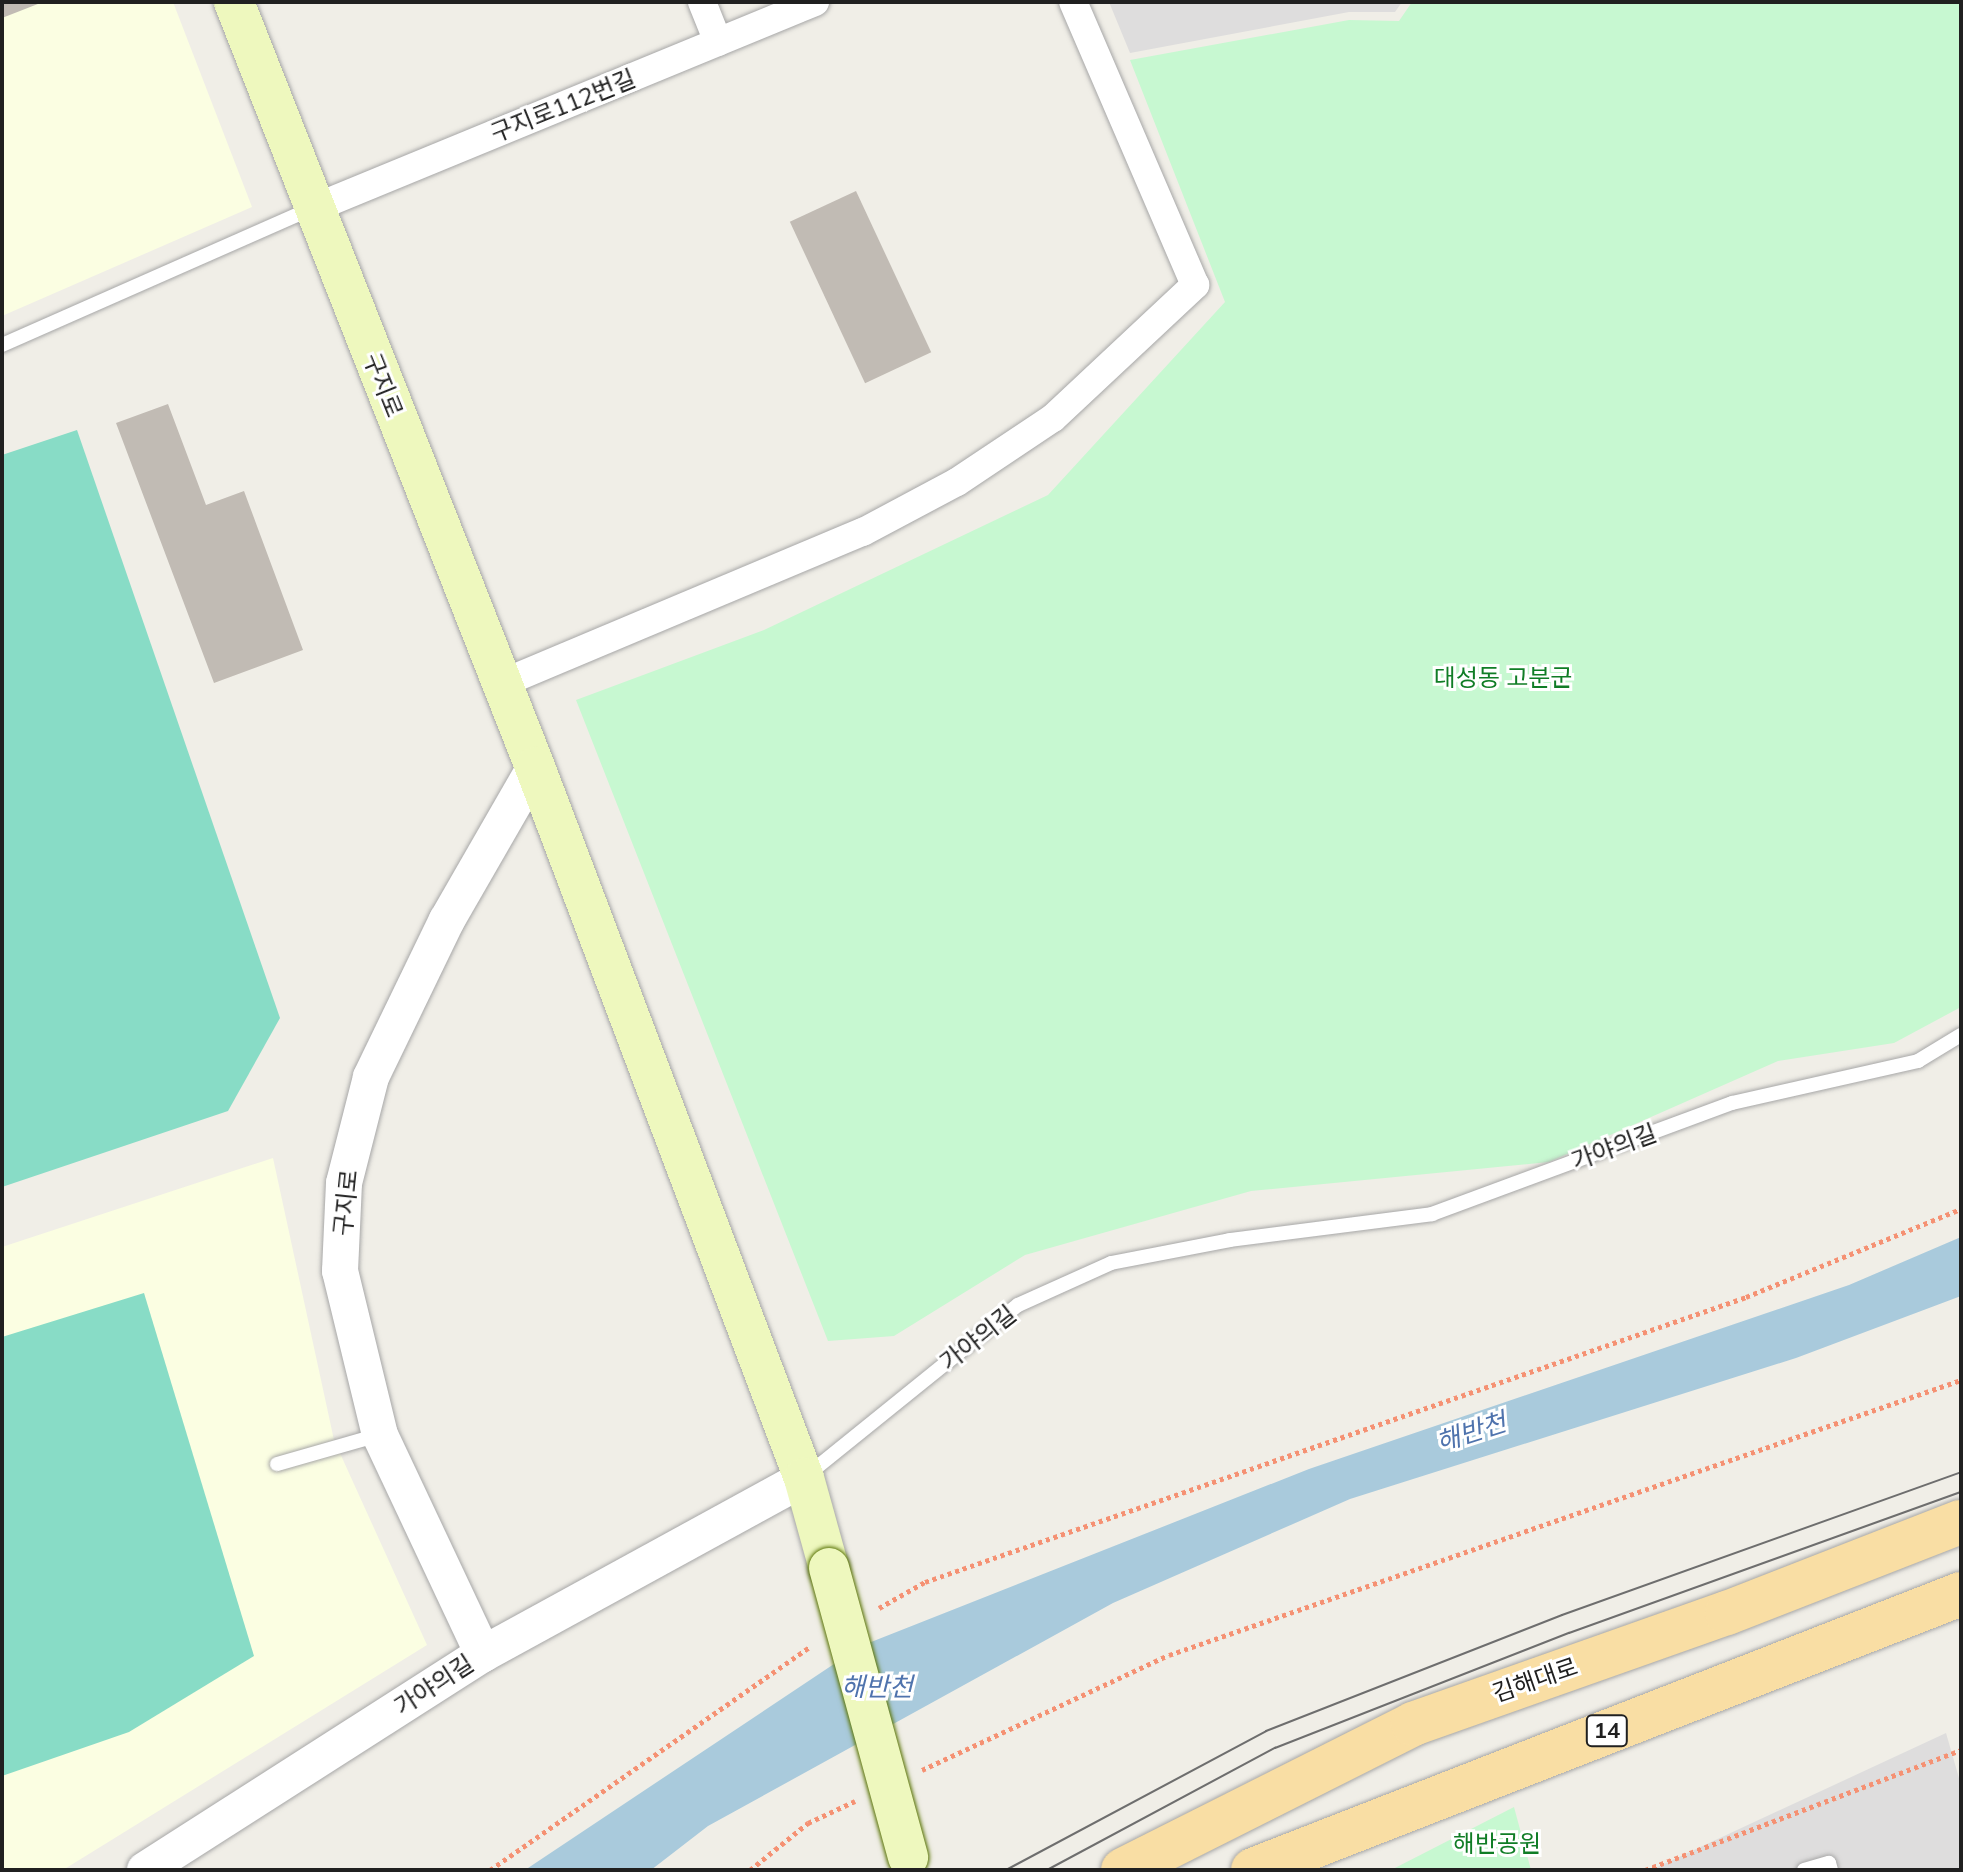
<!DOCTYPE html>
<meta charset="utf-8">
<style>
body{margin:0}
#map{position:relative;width:1963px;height:1872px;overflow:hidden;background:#f0eee7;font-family:Mulish,"Noto Sans KR",sans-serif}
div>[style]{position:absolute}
.residential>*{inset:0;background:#dedddd}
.education>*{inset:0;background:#fbfee2}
.park>*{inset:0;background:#c7f8d1}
.pitch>*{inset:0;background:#88dcc6}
.water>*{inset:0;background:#a9cadc}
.building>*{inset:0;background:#c1bbb4;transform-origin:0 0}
.path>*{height:5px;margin-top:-2.5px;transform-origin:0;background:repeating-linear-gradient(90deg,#f59173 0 4px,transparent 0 8px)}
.roads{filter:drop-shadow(0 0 2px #a7a7a7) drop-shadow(0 0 2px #a7a7a7)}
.service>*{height:14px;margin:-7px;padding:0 7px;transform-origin:7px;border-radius:7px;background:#fff}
.minor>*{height:28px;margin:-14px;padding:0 14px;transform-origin:14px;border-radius:14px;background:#fff}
.tertiary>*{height:36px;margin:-18px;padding:0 18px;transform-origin:18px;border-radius:18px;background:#fff}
.secondary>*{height:40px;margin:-20px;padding:0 20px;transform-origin:20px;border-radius:20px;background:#eef8be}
.primary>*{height:44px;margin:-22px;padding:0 22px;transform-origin:22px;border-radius:22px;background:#f9dea4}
.tram>*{height:2px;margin:-1px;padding:0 1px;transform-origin:1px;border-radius:1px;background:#6e6e6e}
.bridges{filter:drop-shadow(0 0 2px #5c7609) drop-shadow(0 0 2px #5c7609)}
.secondary-bridge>*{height:40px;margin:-20px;padding:0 20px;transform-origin:20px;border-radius:20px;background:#eef8be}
span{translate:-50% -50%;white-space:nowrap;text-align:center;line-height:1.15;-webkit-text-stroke:6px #fff;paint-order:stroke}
.shield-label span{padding:2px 6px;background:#fff;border:2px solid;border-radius:6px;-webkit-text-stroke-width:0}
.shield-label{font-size:22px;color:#202020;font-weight:700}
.street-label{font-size:24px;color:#202020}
.park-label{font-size:24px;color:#107d26}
.water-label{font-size:26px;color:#4f73ad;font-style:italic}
.frame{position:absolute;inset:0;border:4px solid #202020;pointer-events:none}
</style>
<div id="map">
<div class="residential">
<i style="clip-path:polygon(1109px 2px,1402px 2px,1395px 12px,1349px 12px,1130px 53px)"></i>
<i style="clip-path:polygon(1946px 1733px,1961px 1785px,1961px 1870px,1651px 1870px)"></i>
</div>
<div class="education">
<i style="clip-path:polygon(2px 2px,173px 2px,252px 207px,2px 316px)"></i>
<i style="clip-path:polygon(273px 1158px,334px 1440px,427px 1645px,63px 1870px,2px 1870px,2px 1247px)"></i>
</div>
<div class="park">
<i style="clip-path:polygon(1412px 2px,1961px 2px,1961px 1007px,1894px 1043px,1778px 1061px,1549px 1162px,1251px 1191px,1025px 1255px,894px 1336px,828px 1341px,576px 700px,764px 630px,1048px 495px,1225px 302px,1130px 60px,1349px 20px,1399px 21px)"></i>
<i style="clip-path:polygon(1514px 1807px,1531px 1870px,1391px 1870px)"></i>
</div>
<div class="pitch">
<i style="clip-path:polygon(77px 430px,280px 1018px,228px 1111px,2px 1187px,2px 455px)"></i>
<i style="clip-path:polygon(144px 1293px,254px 1656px,129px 1732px,2px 1776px,2px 1337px)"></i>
</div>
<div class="water">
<i style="clip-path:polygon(1961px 1237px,1961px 1296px,1796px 1358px,1350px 1499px,1113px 1603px,708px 1826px,651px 1870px,525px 1870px,861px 1646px,1309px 1469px,1849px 1285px)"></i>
</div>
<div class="building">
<i style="clip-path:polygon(2px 2px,43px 2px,2px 18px)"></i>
<i style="left:856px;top:191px;width:178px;height:73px;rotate:65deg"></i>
<i style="clip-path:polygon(168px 404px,206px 505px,244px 491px,303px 650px,214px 683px,116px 423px)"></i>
</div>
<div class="path">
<i style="left:879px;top:1608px;width:53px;rotate:-29.5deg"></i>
<i style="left:925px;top:1582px;width:869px;rotate:-19.14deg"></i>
<i style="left:1746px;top:1297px;width:232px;rotate:-22.3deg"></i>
<i style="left:922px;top:1770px;width:272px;rotate:-25deg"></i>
<i style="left:1169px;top:1655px;width:838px;rotate:-19.15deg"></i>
<i style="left:490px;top:1870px;width:391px;rotate:-34.9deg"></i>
<i style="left:750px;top:1870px;width:75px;rotate:-39deg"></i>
<i style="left:808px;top:1823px;width:52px;rotate:-25.1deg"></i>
<i style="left:1645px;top:1870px;width:338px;rotate:-20.8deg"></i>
</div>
<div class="roads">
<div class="service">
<i style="left:2px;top:345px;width:338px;rotate:-23.8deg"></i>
<i style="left:277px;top:1464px;width:106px;rotate:-15.9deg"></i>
<i style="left:806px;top:1476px;width:272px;rotate:-38.9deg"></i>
<i style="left:1018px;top:1305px;width:102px;rotate:-24.3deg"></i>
<i style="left:1111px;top:1263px;width:121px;rotate:-10.9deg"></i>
<i style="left:1230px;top:1240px;width:204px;rotate:-7.3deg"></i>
<i style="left:1432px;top:1214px;width:320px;rotate:-20.3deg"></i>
<i style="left:1732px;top:1103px;width:191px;rotate:-12.7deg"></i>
<i style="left:1918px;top:1061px;width:50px;rotate:-31.2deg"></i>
<i style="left:1804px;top:1870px;width:26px;rotate:-16deg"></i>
<i style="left:1829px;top:1863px;width:7px;rotate:74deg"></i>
</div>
<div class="minor">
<i style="left:702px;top:2px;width:43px;rotate:68.2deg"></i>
<i style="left:312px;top:209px;width:544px;rotate:-22.37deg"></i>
<i style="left:503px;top:683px;width:390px;rotate:-22.8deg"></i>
<i style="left:863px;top:532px;width:106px;rotate:-28deg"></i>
<i style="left:957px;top:482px;width:115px;rotate:-33.7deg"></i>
<i style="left:1053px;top:418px;width:195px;rotate:-43.1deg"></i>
<i style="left:1195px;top:285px;width:308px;rotate:-113.3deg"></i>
</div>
<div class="tertiary">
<i style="left:483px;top:1654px;width:242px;rotate:-115.2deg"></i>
<i style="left:380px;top:1435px;width:169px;rotate:-103.7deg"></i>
<i style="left:340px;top:1271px;width:88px;rotate:-87.4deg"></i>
<i style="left:344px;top:1183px;width:109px;rotate:-75.7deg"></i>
<i style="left:371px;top:1077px;width:174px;rotate:-64.2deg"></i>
<i style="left:447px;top:920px;width:177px;rotate:-60.1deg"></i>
<i style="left:145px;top:1870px;width:401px;rotate:-32.6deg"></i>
<i style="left:483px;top:1654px;width:366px;rotate:-28.7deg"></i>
</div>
<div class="secondary">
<i style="left:234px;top:2px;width:822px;rotate:68.52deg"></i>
<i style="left:535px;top:767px;width:760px;rotate:69.28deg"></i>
<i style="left:804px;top:1478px;width:93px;rotate:74.5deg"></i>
</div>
<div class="primary">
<i style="left:1123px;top:1870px;width:325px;rotate:-26.7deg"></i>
<i style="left:1413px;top:1724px;width:333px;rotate:-19.5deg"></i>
<i style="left:1727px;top:1613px;width:251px;rotate:-21.3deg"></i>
<i style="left:1253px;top:1870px;width:760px;rotate:-21.3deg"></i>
</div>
</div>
<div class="tram">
<i style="left:1006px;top:1870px;width:295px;rotate:-28.1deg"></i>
<i style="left:1266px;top:1731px;width:318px;rotate:-21.4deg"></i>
<i style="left:1562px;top:1615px;width:424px;rotate:-19.7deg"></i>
<i style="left:1047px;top:1870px;width:259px;rotate:-28.2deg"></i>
<i style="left:1275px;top:1748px;width:316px;rotate:-21.4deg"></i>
<i style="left:1569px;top:1633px;width:417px;rotate:-19.8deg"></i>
</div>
<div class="bridges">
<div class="secondary-bridge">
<i style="left:829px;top:1568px;width:300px;rotate:74.7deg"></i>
</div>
</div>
<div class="shield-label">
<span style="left:1607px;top:1731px">14</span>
</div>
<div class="street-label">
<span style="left:563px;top:106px;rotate:-22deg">구지로112번길</span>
<span style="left:383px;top:385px;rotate:68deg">구지로</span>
<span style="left:1614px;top:1147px;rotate:-20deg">가야의길</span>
<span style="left:346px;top:1203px;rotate:-84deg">구지로</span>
<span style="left:978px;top:1338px;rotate:-38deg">가야의길</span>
<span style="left:1535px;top:1680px;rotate:-19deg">김해대로</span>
<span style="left:434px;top:1685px;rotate:-33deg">가야의길</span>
</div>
<div class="park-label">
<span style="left:1503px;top:678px">대성동 고분군</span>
<span style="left:1497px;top:1844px">해반공원</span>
</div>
<div class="water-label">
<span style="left:1471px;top:1432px;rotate:-18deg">해반천</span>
<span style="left:877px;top:1687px">해반천</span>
</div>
<div class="frame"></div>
</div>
